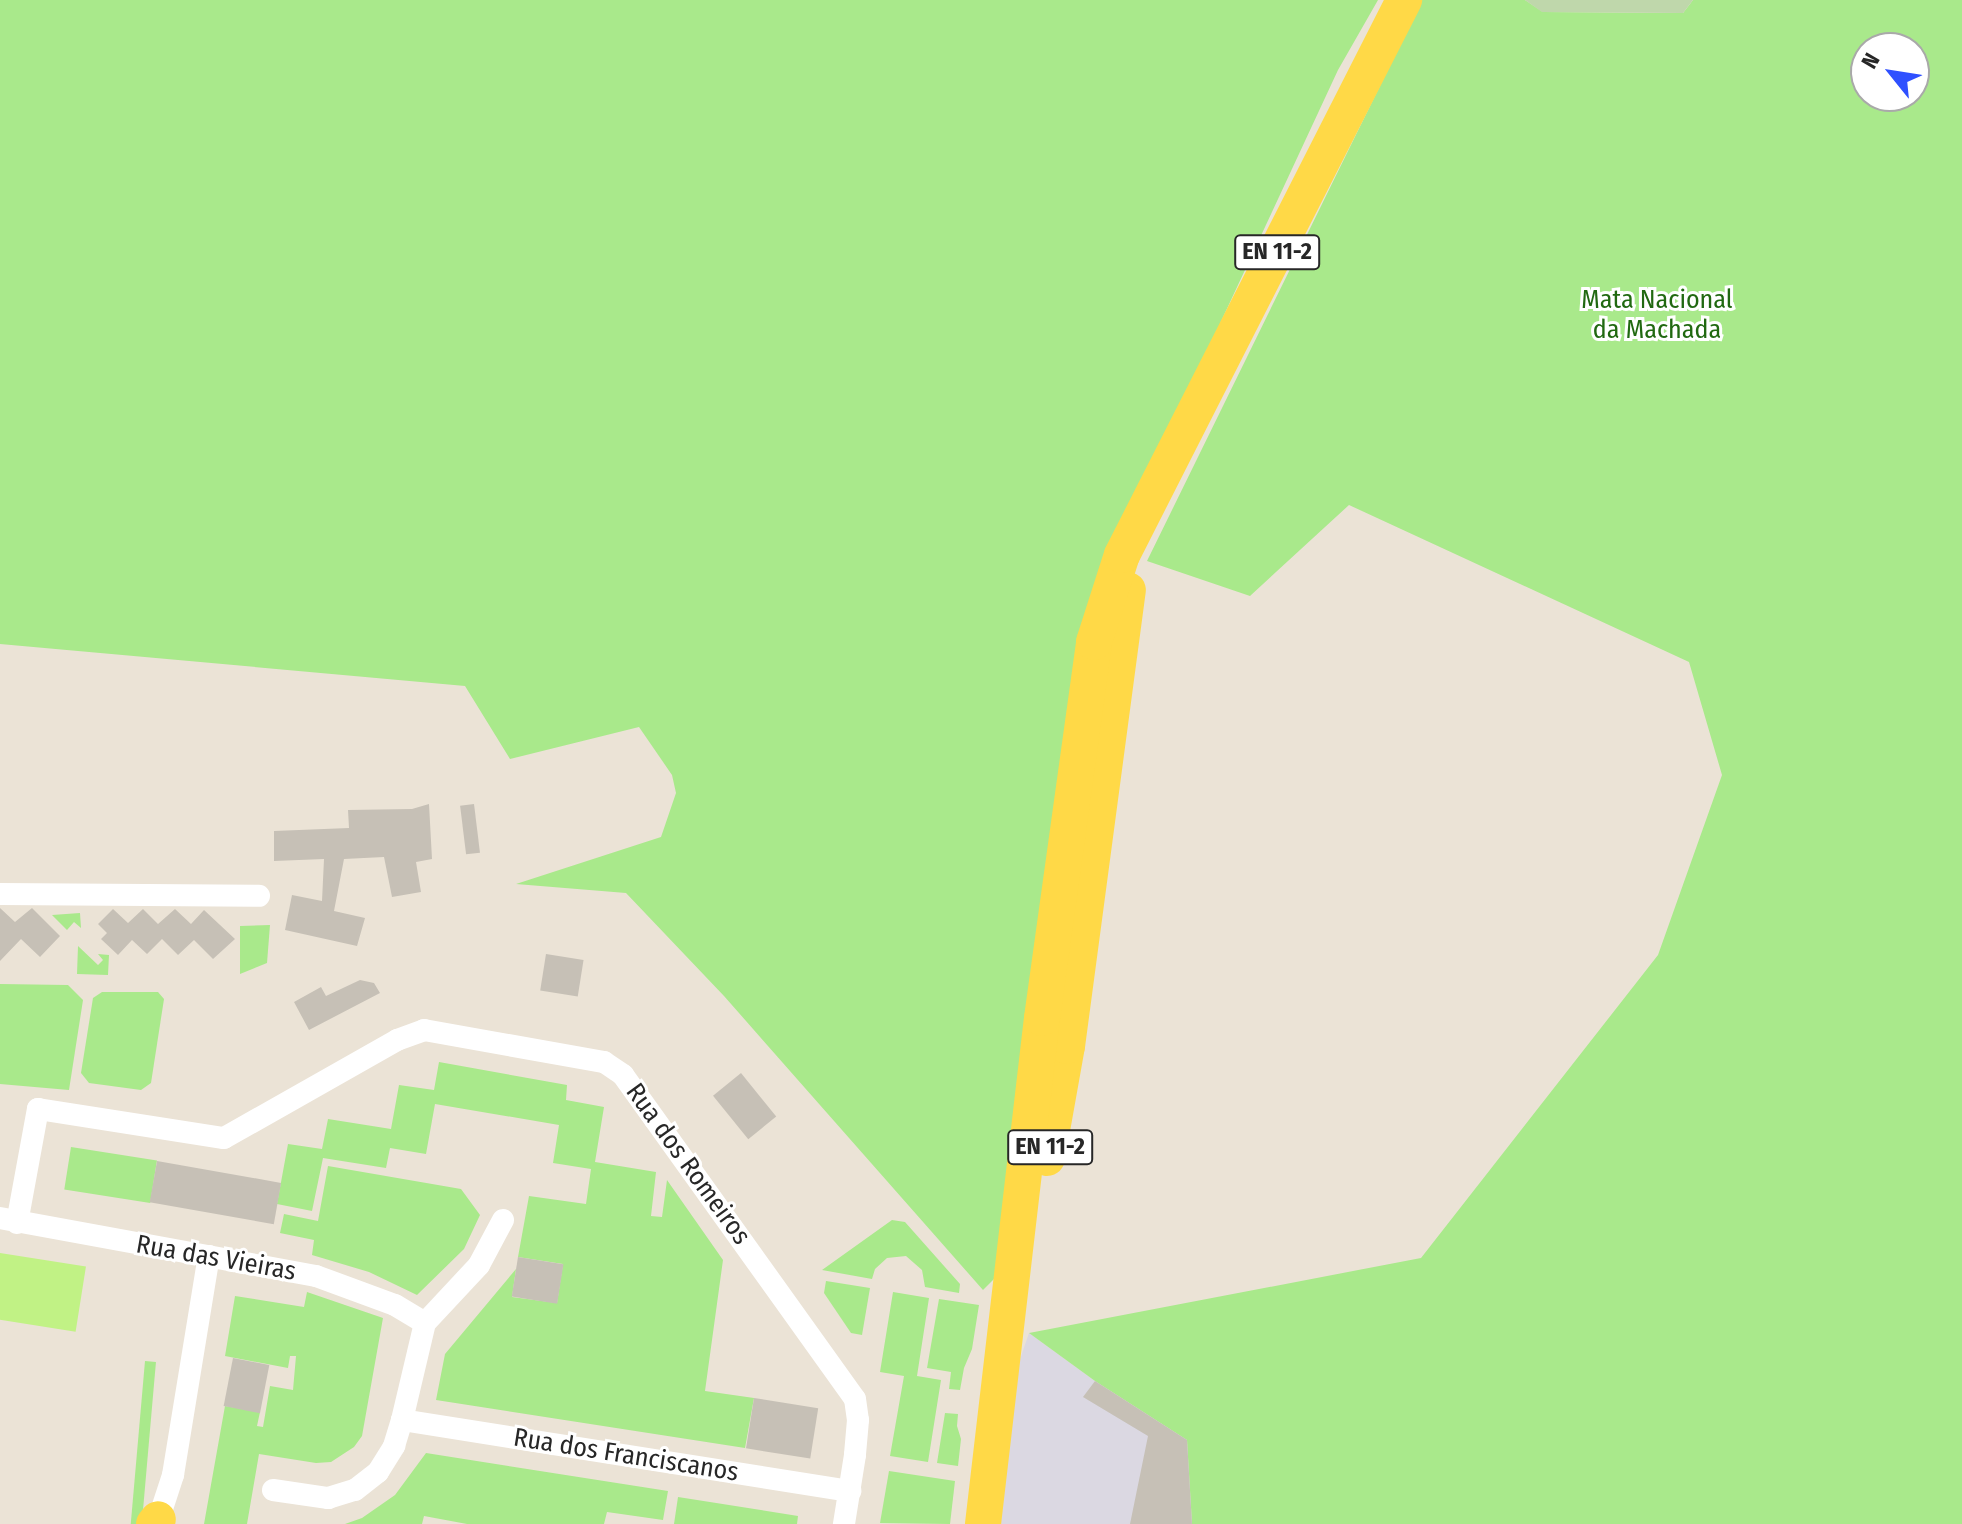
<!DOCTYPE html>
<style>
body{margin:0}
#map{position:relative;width:1962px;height:1524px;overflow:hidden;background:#ebe3d6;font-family:"Fira Sans Condensed",sans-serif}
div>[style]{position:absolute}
.industrial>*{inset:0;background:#dbd8e2}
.green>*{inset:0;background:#a9e98b;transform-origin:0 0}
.cemetery>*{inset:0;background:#bfd7ab}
.pitch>*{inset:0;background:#c1f285;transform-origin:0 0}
.building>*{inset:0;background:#c6c0b6;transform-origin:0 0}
.street>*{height:22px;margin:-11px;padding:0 11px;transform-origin:11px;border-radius:11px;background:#fff}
.primary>*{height:36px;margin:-18px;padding:0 18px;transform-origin:18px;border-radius:18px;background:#ffd947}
span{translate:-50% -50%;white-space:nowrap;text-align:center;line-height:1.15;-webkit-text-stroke:6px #fff;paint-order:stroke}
.shield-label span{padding:2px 6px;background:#fff;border:2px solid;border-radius:6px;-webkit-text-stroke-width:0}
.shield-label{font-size:24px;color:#272727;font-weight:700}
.park-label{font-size:26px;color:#216911}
.street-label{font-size:26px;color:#272727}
.north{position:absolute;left:1850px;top:32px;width:80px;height:80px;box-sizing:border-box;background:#fff;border:2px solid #a9a9a9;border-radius:50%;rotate:300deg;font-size:22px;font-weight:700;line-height:32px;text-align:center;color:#272727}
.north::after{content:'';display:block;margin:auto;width:28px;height:36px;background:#2f50ff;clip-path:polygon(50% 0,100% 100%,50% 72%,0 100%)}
</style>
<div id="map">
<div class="industrial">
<i style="clip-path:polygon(1029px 1333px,1095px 1381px,1187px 1440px,1192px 1524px,999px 1524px,1016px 1371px)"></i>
</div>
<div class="green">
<i style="clip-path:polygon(0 0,1378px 0,1338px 70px,1091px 601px,999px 1274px,983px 1290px,724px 996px,626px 893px,516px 884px,661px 837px,676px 793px,672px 775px,639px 727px,510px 759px,465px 686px,0 644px)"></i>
<i style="clip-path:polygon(evenodd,1422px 0,1525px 0,1543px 12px,1683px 13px,1693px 0,1962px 0,1962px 1524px,1192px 1524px,1187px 1440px,1095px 1381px,1029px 1333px,1421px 1258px,1658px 955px,1722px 775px,1689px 662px,1349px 505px,1250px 596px,1147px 561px,1422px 0,1866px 48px,1914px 48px,1914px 96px,1866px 96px,1866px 48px)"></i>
<i style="clip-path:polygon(80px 913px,81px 928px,74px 922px,67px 930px,52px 915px)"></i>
<i style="clip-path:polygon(270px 925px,267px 963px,240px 974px,240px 926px)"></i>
<i style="clip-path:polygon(78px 946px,98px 965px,103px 960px,98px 954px,109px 955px,108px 975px,77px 974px)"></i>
<i style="clip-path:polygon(0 984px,68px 985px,83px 1000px,69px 1090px,0 1084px)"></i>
<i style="clip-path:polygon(102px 992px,158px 992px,164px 999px,151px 1083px,141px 1090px,89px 1083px,81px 1073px,93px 998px)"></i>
<i style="clip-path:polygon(439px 1062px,567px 1085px,566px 1100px,604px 1107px,595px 1162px,656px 1172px,651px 1216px,662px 1217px,667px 1180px,723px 1260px,705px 1391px,754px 1398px,745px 1448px,436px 1400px,445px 1354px,516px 1269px,512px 1297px,557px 1303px,563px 1264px,518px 1257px,529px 1196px,586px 1204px,591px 1169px,553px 1163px,559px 1125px,435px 1104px,426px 1154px,390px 1148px,386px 1168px,323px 1158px,312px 1211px,277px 1204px,288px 1144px,322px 1149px,328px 1119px,391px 1129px,399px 1085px,434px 1090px)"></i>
<i style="left:71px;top:1147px;width:87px;height:43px;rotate:9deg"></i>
<i style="clip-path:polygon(328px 1166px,461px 1189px,480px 1215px,464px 1249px,417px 1295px,369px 1272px,312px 1255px,314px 1240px,280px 1233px,284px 1214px,318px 1221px)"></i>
<i style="clip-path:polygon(892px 1220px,905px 1222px,960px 1284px,959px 1293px,925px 1287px,922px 1270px,906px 1256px,887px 1258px,875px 1269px,872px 1279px,822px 1270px)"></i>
<i style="clip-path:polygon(826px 1281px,870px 1288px,862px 1335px,851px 1333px,824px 1293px)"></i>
<i style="clip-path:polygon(307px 1292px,383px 1318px,362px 1436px,354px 1447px,331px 1462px,316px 1463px,259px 1454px,247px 1524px,204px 1524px,225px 1406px,260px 1412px,257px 1426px,263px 1427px,270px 1386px,293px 1390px,296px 1356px,290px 1356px,288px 1368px,225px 1356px,235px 1296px,304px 1307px)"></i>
<i style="clip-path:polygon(893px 1292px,929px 1298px,917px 1376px,941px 1380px,928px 1462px,890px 1456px,904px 1376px,880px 1372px)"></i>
<i style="clip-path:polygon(939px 1299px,979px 1305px,972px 1349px,964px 1368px,960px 1390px,949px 1389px,951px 1372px,927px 1368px)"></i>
<i style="left:145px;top:1361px;width:11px;height:165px;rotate:5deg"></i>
<i style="clip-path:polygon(945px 1413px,958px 1414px,957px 1426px,961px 1439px,958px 1466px,937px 1463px)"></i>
<i style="clip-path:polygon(426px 1453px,668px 1491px,663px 1520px,607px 1512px,604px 1524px,467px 1524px,424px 1516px,422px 1524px,345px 1524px,362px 1518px,395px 1495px)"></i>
<i style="clip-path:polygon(889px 1471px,955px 1481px,950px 1524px,880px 1523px)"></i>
<i style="clip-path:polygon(678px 1497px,798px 1516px,797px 1524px,674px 1524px)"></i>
</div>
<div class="cemetery">
<i style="clip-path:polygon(1525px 0,1693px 0,1683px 13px,1542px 12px)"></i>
</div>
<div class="pitch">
<i style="left:0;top:1253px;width:87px;height:66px;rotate:9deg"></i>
</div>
<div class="building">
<i style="clip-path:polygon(429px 804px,432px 859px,416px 862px,421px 892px,392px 897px,384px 857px,344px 859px,334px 911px,365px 918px,357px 946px,285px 930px,292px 895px,322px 901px,324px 859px,274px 861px,274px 831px,349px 828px,348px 810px,412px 809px)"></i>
<i style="left:474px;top:804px;width:49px;height:14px;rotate:83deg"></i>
<i style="clip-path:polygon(0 908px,15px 922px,32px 908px,60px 936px,40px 957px,21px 939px,0 961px)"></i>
<i style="clip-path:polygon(113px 909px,128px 923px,143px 909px,158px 924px,175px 909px,191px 924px,204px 910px,235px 939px,213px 959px,194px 940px,178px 955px,162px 939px,147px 954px,132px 940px,118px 955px,101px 939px,107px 933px,98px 924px)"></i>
<i style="left:546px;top:954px;width:38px;height:37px;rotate:9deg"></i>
<i style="clip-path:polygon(360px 980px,374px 983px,380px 993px,309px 1030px,294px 1002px,321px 987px,326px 996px)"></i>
<i style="left:741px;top:1073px;width:56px;height:36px;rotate:51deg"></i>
<i style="left:157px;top:1161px;width:126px;height:42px;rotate:10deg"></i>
<i style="left:518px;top:1257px;width:46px;height:40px;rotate:9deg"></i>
<i style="left:233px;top:1358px;width:37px;height:49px;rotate:11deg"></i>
<i style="clip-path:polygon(1095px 1381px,1187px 1440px,1192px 1524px,1130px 1524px,1148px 1436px,1083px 1397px)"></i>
<i style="left:754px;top:1398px;width:65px;height:51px;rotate:9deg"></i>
</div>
<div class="street">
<i style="left:0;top:894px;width:259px;rotate:0.4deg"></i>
<i style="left:0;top:1218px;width:321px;rotate:10.4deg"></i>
<i style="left:316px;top:1276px;width:84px;rotate:20.2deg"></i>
<i style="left:395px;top:1305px;width:35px;rotate:31deg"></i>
<i style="left:17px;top:1223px;width:116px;rotate:-79.6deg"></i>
<i style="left:38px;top:1109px;width:188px;rotate:8.9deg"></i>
<i style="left:224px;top:1138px;width:199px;rotate:-29.5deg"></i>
<i style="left:397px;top:1040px;width:29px;rotate:-20deg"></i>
<i style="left:424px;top:1030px;width:183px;rotate:10.1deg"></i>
<i style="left:604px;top:1062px;width:23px;rotate:34deg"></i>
<i style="left:623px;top:1075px;width:398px;rotate:54.4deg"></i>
<i style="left:855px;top:1399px;width:21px;rotate:82deg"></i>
<i style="left:858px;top:1420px;width:35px;rotate:95deg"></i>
<i style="left:855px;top:1455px;width:70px;rotate:99.1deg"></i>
<i style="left:402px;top:1420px;width:454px;rotate:9deg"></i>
<i style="left:273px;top:1490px;width:56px;rotate:8.3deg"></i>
<i style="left:328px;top:1498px;width:28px;rotate:-17deg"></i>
<i style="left:355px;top:1490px;width:29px;rotate:-38deg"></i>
<i style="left:378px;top:1472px;width:31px;rotate:-58deg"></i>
<i style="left:394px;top:1446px;width:27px;rotate:-73deg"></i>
<i style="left:402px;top:1420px;width:100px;rotate:-76.7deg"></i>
<i style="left:425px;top:1323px;width:79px;rotate:-47deg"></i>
<i style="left:479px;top:1265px;width:51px;rotate:-61.9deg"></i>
<i style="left:157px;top:1524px;width:52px;rotate:-71.9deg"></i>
<i style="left:173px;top:1475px;width:222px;rotate:-80.7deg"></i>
</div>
<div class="primary">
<i style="left:1047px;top:1158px;width:114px;rotate:-79.9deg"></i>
<i style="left:1067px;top:1046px;width:460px;rotate:-82.4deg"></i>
<i style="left:154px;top:1524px;width:6px;rotate:-51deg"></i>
<i style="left:983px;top:1524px;width:509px;rotate:-83.35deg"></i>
<i style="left:1042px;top:1018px;width:380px;rotate:-82.1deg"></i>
<i style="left:1094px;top:642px;width:91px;rotate:-72.2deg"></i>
<i style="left:1122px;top:555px;width:623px;rotate:-63.06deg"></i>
</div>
<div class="shield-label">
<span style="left:1277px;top:252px">EN 11-2</span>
<span style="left:1050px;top:1147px">EN 11-2</span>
</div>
<div class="park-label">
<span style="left:1657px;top:315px">Mata Nacional<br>da Machada</span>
</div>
<div class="street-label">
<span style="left:688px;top:1164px;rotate:54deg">Rua dos Romeiros</span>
<span style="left:216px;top:1258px;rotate:10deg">Rua das Vieiras</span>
<span style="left:626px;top:1455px;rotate:9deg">Rua dos Franciscanos</span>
</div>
<div class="north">N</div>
</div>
